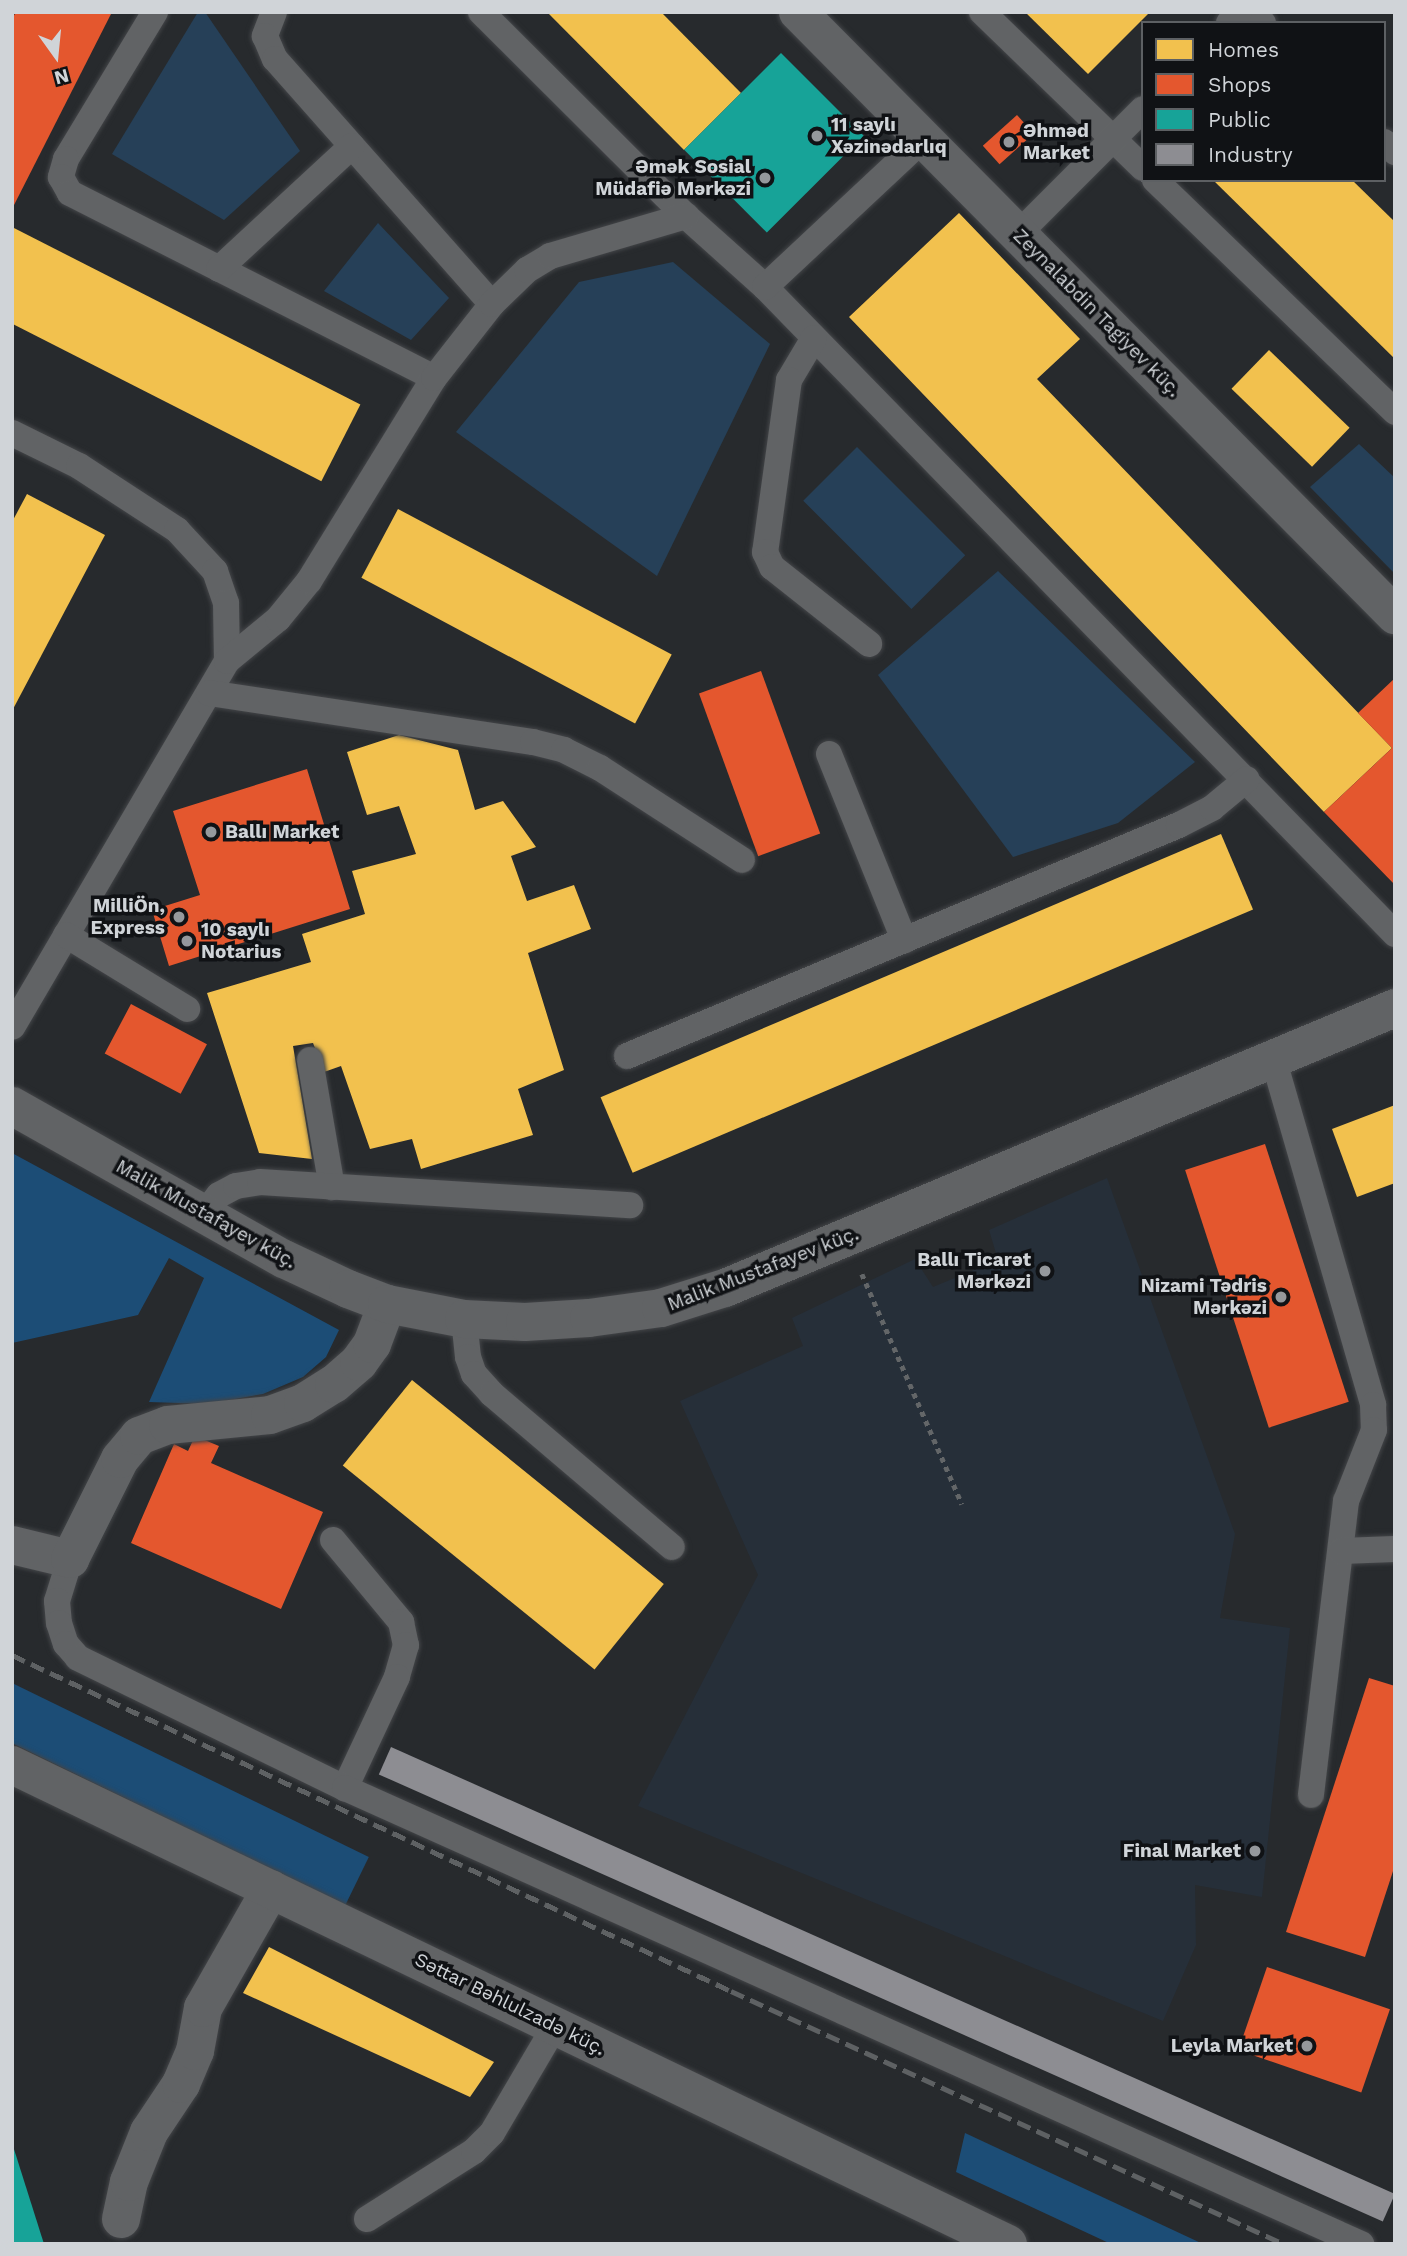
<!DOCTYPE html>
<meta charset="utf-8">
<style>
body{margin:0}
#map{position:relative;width:1407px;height:2256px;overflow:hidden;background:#272a2d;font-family:"Work Sans",sans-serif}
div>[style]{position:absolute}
.built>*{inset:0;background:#262f39}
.green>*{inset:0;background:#264058;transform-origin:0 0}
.forest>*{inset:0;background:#1c4d76;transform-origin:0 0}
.homes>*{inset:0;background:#f2c14e;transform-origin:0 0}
.shops>*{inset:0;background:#e4572e;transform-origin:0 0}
.public>*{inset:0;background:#17a398;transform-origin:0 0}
.industry>*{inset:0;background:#8d8d92;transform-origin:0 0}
.path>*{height:4.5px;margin-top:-2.25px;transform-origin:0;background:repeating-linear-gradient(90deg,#636668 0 5px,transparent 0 10px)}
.roads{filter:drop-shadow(0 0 2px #434548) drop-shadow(0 0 2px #434548)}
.service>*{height:26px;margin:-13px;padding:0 13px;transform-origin:13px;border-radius:13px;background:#616365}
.minor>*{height:38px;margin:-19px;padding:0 19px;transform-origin:19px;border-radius:19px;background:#616365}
.tertiary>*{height:38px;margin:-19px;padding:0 19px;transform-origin:19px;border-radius:19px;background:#616365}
.secondary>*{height:38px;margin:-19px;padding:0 19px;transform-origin:19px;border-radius:19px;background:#616365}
.rail>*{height:5px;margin-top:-2.5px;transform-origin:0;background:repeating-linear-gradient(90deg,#5e6163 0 14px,transparent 0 21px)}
.dots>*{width:19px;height:19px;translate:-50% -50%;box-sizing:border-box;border:4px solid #101215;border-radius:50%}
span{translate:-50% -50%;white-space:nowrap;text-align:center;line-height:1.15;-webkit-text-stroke:7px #101215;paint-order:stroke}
.poi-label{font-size:19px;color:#d0d4d8;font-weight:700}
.left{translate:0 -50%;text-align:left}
.right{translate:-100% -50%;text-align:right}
.street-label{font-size:19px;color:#d0d4d8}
.frame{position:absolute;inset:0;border:14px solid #d0d4d8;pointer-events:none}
.legend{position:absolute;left:1141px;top:21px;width:245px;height:161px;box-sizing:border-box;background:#101215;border:2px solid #5d6063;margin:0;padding:9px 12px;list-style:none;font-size:21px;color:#d0d4d8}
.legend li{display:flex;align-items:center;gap:14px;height:35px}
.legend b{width:35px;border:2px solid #5d6063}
.north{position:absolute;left:21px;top:21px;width:70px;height:70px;-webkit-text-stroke:5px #101215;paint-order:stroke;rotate:165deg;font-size:19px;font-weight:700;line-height:28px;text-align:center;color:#d0d4d8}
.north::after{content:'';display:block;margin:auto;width:24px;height:32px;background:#d0d4d8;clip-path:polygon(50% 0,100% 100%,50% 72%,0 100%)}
</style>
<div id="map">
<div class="built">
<i style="clip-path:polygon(1107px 1178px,1235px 1534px,1220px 1618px,1290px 1628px,1262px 1897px,1195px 1885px,1196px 1945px,1163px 2021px,638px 1806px,758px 1575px,680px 1401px,803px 1346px,792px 1318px,915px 1259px,933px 1287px,998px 1260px,989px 1230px)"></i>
</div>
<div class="green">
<i style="clip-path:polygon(198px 12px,205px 12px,300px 151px,224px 220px,112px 154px)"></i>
<i style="clip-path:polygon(378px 223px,449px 298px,411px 340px,324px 291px)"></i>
<i style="clip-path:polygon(673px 262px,770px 344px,657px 576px,456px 432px,579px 282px)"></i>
<i style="clip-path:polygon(1359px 444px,1395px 478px,1395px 574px,1310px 487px)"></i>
<i style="left:857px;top:447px;width:153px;height:76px;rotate:45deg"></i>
<i style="clip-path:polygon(998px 571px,1195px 762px,1118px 823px,1013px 857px,878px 675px)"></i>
</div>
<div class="forest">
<i style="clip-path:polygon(12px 1153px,339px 1330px,326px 1357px,303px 1377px,263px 1394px,207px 1404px,149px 1402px,204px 1278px,169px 1258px,138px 1315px,12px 1343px)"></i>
<i style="left:12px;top:1683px;width:397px;height:54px;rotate:26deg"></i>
<i style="clip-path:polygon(965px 2133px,1203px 2244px,1111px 2244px,956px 2172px)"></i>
</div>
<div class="homes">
<i style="clip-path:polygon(547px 12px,661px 12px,741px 93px,684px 150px)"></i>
<i style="clip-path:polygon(1025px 12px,1150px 12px,1088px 74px)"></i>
<i style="clip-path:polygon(1213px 180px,1352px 180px,1395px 222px,1395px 359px)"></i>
<i style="clip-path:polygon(959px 213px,1080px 339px,1037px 379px,1392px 748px,1324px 812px,849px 317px)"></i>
<i style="left:12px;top:227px;width:391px;height:86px;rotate:27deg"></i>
<i style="left:1269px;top:350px;width:112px;height:54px;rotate:44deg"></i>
<i style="clip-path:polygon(27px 494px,105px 535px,12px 711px,12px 522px)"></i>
<i style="left:398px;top:509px;width:310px;height:78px;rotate:28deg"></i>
<i style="clip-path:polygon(399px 735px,458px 750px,475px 810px,503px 801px,536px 847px,511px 856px,527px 901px,574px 885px,591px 929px,528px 953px,564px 1070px,518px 1089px,533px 1135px,421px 1169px,412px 1139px,370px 1149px,341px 1066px,324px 1072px,313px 1043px,293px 1046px,312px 1159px,259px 1153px,207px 993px,311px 962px,302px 934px,365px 914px,352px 871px,416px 854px,399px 806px,367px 815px,347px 752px)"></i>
<i style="left:1221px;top:834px;width:82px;height:674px;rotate:67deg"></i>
<i style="clip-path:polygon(1395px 1105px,1395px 1183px,1357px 1197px,1332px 1129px)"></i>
<i style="left:412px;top:1380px;width:324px;height:110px;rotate:39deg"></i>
<i style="clip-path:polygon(269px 1947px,494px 2062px,470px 2097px,243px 1993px)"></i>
</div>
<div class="shops">
<i style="clip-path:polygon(16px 12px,112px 12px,12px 209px,12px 19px)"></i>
<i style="left:1017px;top:115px;width:25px;height:46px;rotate:48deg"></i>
<i style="left:761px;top:671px;width:173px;height:66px;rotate:70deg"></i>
<i style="clip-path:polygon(1395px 678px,1395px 885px,1324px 812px,1392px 748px,1358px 713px)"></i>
<i style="clip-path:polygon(307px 769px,350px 909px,169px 966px,152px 910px,200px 895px,173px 811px)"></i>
<i style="left:131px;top:1004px;width:86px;height:56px;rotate:28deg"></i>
<i style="left:1265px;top:1144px;width:271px;height:84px;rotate:72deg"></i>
<i style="clip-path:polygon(195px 1436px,219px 1446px,211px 1463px,323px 1512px,281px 1609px,131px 1543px,174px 1444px,188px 1451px)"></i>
<i style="clip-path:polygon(1369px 1678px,1395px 1686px,1395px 1865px,1365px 1957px,1286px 1932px)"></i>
<i style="left:1267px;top:1967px;width:130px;height:88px;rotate:19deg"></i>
</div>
<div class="public">
<i style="left:781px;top:53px;width:117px;height:137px;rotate:45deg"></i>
<i style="clip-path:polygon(12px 2146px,13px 2146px,44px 2244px,12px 2244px)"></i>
</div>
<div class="industry">
<i style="left:391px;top:1747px;width:1099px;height:30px;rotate:24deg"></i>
</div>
<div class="path">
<i style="left:862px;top:1274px;width:251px;rotate:66.5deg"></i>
</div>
<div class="roads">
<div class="service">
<i style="left:155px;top:12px;width:172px;rotate:121.2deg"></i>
<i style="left:66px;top:159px;width:19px;rotate:106deg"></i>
<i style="left:61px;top:177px;width:18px;rotate:61deg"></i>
<i style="left:70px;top:193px;width:408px;rotate:26.9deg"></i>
<i style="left:274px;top:12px;width:26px;rotate:111deg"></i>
<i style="left:265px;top:36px;width:25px;rotate:67deg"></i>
<i style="left:275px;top:59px;width:327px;rotate:48.5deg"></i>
<i style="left:481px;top:12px;width:289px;rotate:44.9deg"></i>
<i style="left:686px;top:216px;width:106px;rotate:41.9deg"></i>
<i style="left:765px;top:287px;width:903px;rotate:45.76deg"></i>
<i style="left:982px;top:12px;width:224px;rotate:44.1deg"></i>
<i style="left:1253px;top:12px;width:15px;rotate:48deg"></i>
<i style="left:1229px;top:23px;width:15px;rotate:-48deg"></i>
<i style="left:1384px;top:142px;width:15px;rotate:42deg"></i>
<i style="left:1155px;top:180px;width:334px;rotate:44deg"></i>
<i style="left:1019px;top:233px;width:175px;rotate:-45deg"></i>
<i style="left:219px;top:269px;width:181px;rotate:-42.8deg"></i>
<i style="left:765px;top:287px;width:218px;rotate:-43.1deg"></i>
<i style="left:814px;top:338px;width:49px;rotate:120.8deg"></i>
<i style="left:789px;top:380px;width:174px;rotate:97.9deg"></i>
<i style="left:765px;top:552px;width:17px;rotate:65deg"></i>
<i style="left:772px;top:567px;width:124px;rotate:38.4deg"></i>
<i style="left:12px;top:433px;width:75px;rotate:26.2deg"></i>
<i style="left:79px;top:466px;width:117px;rotate:33.1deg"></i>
<i style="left:177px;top:530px;width:56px;rotate:47.2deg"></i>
<i style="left:215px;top:571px;width:34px;rotate:71deg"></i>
<i style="left:226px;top:603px;width:58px;rotate:89deg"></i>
<i style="left:227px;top:661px;width:424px;rotate:120.4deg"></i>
<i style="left:227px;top:661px;width:66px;rotate:-39.5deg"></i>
<i style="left:278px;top:619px;width:49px;rotate:-50.8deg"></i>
<i style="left:309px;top:581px;width:238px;rotate:-58.4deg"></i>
<i style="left:434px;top:378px;width:94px;rotate:-51.9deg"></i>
<i style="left:492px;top:304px;width:49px;rotate:-44.2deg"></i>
<i style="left:527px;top:270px;width:27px;rotate:-31deg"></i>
<i style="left:550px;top:256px;width:142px;rotate:-16.4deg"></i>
<i style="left:209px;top:693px;width:328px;rotate:8.6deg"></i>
<i style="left:533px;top:742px;width:32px;rotate:14deg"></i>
<i style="left:564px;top:750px;width:40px;rotate:26.6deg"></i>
<i style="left:600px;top:768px;width:169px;rotate:32.9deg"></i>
<i style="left:829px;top:754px;width:201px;rotate:68deg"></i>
<i style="left:66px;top:935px;width:142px;rotate:31.4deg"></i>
<i style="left:627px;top:1056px;width:598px;rotate:-22.71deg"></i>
<i style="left:1179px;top:825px;width:37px;rotate:-27deg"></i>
<i style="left:1212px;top:808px;width:45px;rotate:-39.6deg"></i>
<i style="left:310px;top:1060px;width:129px;rotate:80.2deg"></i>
<i style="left:1274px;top:1061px;width:358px;rotate:73.9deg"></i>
<i style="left:1373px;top:1405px;width:25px;rotate:88deg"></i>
<i style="left:1374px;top:1430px;width:76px;rotate:111.5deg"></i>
<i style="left:1346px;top:1501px;width:296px;rotate:96.8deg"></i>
<i style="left:204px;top:1214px;width:24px;rotate:-52deg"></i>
<i style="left:219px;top:1195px;width:19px;rotate:-28deg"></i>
<i style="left:236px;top:1186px;width:24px;rotate:-9deg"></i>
<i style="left:260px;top:1182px;width:371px;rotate:3.6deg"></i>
<i style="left:464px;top:1319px;width:38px;rotate:84deg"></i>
<i style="left:468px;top:1357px;width:18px;rotate:71deg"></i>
<i style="left:474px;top:1374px;width:27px;rotate:48deg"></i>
<i style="left:492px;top:1394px;width:236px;rotate:40.4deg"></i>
<i style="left:333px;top:1540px;width:107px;rotate:50.3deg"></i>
<i style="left:401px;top:1622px;width:24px;rotate:78deg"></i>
<i style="left:406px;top:1645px;width:33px;rotate:106deg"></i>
<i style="left:397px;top:1677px;width:123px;rotate:115.1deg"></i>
<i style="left:1341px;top:1551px;width:54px;rotate:-2.1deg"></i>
<i style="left:70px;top:1559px;width:44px;rotate:107.2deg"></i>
<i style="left:57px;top:1601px;width:22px;rotate:85deg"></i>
<i style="left:59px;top:1623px;width:22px;rotate:72deg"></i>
<i style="left:66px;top:1644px;width:18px;rotate:49deg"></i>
<i style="left:78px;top:1658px;width:297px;rotate:26deg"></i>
<i style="left:345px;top:1788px;width:1114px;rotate:24.17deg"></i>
<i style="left:367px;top:2219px;width:127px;rotate:-32.4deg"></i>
<i style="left:474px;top:2151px;width:25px;rotate:-45deg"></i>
<i style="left:492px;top:2133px;width:124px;rotate:-59.5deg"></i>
</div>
<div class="minor">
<i style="left:798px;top:12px;width:849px;rotate:45.29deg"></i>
<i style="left:12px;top:1545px;width:60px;rotate:13.6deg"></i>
<i style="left:70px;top:1559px;width:112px;rotate:-63.4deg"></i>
<i style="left:120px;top:1459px;width:30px;rotate:-50deg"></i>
<i style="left:139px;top:1436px;width:31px;rotate:-21deg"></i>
<i style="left:168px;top:1425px;width:102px;rotate:-5.6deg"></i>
<i style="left:270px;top:1415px;width:35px;rotate:-20deg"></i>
<i style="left:303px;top:1403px;width:36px;rotate:-32deg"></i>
<i style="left:334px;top:1384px;width:33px;rotate:-41deg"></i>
<i style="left:359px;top:1362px;width:22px;rotate:-54deg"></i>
<i style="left:372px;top:1344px;width:43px;rotate:-69.4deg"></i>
<i style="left:121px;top:2219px;width:38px;rotate:-78deg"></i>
<i style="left:129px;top:2182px;width:54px;rotate:-68.2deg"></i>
<i style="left:149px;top:2132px;width:58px;rotate:-56.3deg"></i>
<i style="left:181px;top:2084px;width:36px;rotate:-67deg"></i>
<i style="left:195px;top:2051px;width:44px;rotate:-79.5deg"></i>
<i style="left:203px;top:2008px;width:137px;rotate:-60.3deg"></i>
</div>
<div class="tertiary">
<i style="left:12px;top:1106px;width:312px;rotate:29.4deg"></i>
<i style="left:284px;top:1259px;width:71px;rotate:25.1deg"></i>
<i style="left:348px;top:1289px;width:42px;rotate:21deg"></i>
<i style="left:387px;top:1304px;width:78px;rotate:11deg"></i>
<i style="left:464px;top:1319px;width:61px;rotate:2.8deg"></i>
<i style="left:525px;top:1322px;width:64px;rotate:-3.6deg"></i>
<i style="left:589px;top:1318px;width:73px;rotate:-7.9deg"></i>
<i style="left:661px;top:1308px;width:67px;rotate:-17.4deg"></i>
<i style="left:725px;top:1288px;width:726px;rotate:-22.68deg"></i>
</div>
<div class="secondary">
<i style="left:12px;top:1765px;width:1105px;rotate:25.68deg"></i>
</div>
</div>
<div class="rail">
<i style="left:12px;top:1655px;width:794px;rotate:25.05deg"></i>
<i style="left:731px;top:1991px;width:608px;rotate:24.58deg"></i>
</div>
<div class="dots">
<i style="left:817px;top:136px;background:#95989c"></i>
<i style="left:1009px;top:142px;background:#95989c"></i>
<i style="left:765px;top:178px;background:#95989c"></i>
<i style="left:211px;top:832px;background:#95989c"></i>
<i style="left:179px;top:917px;background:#95989c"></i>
<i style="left:187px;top:941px;background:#95989c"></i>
<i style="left:1045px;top:1271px;background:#95989c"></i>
<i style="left:1281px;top:1297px;background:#95989c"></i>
<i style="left:1255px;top:1851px;background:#95989c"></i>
<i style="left:1307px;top:2046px;background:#95989c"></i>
</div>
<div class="poi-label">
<span class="left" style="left:831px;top:136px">11 saylı<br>Xəzinədarlıq</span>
<span class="left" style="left:1023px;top:142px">Əhməd<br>Market</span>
<span class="right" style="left:751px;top:178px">Əmək Sosial<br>Müdafiə Mərkəzi</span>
<span class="left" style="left:225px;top:832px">Ballı Market</span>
<span class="right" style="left:165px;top:917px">MilliÖn,<br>Express</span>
<span class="left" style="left:201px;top:941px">10 saylı<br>Notarius</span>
<span class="right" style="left:1031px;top:1271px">Ballı Ticarət<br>Mərkəzi</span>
<span class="right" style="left:1267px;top:1297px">Nizami Tədris<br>Mərkəzi</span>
<span class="right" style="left:1241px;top:1851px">Final Market</span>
<span class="right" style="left:1293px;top:2046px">Leyla Market</span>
</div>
<div class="street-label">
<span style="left:1097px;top:313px;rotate:45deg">Zeynalabdin Tagiyev küç.</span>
<span style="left:206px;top:1214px;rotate:29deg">Malik Mustafayev küç.</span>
<span style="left:763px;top:1269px;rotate:-21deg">Malik Mustafayev küç.</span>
<span style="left:510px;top:2004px;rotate:26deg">Səttar Bəhlulzadə küç.</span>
</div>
<div class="frame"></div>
<ul class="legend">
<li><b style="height:19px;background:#f2c14e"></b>Homes</li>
<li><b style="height:19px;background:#e4572e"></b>Shops</li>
<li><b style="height:19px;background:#17a398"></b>Public</li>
<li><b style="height:19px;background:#8d8d92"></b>Industry</li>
</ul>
<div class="north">N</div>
</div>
